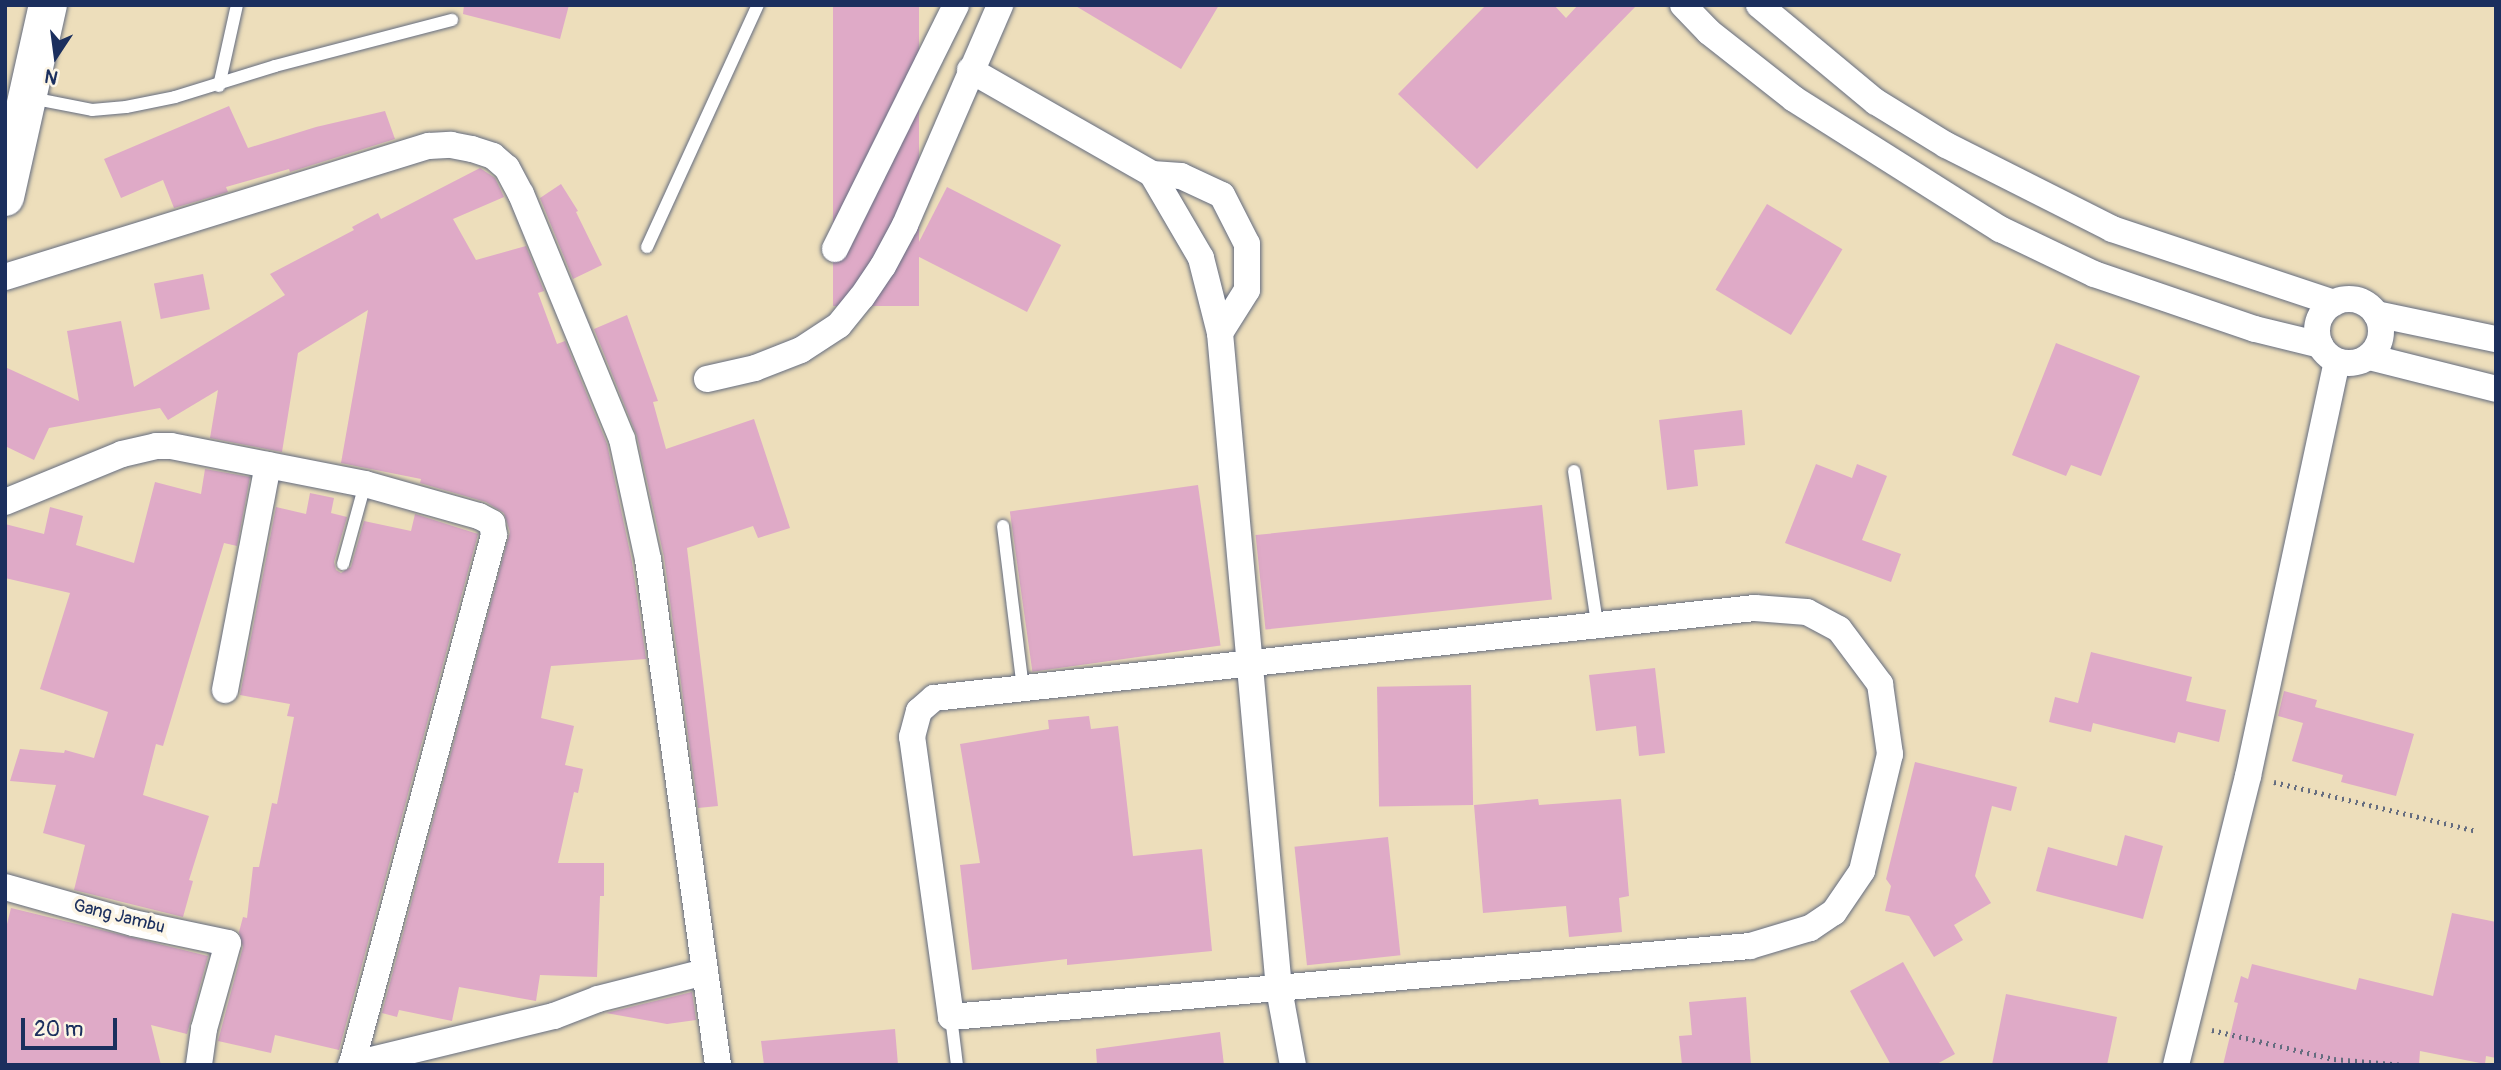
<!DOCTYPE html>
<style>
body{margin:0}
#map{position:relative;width:2501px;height:1070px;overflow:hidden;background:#eddebb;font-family:Pangolin,sans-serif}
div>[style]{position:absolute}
.building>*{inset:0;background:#dfaac7;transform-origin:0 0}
.path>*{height:4.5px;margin-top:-2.25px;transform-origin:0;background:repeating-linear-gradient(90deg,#646c7f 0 2px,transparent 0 7px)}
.roads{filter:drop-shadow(0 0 2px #646c7f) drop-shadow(0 0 2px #646c7f)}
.lane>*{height:12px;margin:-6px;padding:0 6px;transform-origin:6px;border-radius:6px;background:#fff}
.street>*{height:26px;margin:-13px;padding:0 13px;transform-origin:13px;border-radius:13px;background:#fff}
.street>.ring{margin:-13px;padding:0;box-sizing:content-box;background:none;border:26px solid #fff;border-radius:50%}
.highway>*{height:38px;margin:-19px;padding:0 19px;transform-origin:19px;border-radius:19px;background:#fff}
span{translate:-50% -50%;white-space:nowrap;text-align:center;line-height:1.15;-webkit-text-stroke:7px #fcf5e5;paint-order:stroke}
.street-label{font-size:18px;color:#1b2f5e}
.frame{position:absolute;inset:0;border:7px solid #1b2f5e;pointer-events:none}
.north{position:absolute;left:21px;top:21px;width:70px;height:70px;-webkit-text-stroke:5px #fcf5e5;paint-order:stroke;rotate:193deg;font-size:19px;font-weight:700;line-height:28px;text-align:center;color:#1b2f5e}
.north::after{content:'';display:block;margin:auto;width:24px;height:32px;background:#1b2f5e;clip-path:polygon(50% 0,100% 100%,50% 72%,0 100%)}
.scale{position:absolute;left:21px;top:1018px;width:96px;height:32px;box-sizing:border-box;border:4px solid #1b2f5e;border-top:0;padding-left:9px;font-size:21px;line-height:24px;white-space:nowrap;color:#1b2f5e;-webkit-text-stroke:5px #fcf5e5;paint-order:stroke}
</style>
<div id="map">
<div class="building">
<i style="clip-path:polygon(464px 5px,569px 5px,560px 39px,463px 14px)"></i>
<i style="left:833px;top:5px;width:86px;height:301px"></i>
<i style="clip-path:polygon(1074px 5px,1219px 5px,1181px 69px)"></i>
<i style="clip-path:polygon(1486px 5px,1554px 5px,1566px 18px,1578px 5px,1637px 5px,1477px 169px,1398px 94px)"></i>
<i style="clip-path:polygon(229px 106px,248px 148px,316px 127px,385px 111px,395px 139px,290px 172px,289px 169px,226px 187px,228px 192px,174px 208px,163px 180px,121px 198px,104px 159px)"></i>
<i style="clip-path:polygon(480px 168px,495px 178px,504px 197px,453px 219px,476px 260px,526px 246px,544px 291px,538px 293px,557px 344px,565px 341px,607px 444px,632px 562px,646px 659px,551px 666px,541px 718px,574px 726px,565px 765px,583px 769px,578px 793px,574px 792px,558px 863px,604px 863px,604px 896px,600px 896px,597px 977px,540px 975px,536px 1001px,459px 987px,452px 1021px,399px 1010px,397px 1017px,382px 1013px,510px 532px,504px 513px,486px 502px,420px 483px,421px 479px,341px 463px,368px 310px,298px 353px,282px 452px,210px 438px,218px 390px,168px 420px,160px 408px,49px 428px,34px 460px,5px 446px,5px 367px,79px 401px,67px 331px,121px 321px,134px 387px,285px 295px,270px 274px,354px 230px,352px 227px,378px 213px,381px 219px)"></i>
<i style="clip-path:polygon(561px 184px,578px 211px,576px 212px,602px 265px,573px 279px,540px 198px)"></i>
<i style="left:947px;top:187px;width:128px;height:75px;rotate:27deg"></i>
<i style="left:1767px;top:204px;width:88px;height:100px;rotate:31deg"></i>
<i style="left:203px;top:274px;width:36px;height:50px;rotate:79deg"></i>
<i style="clip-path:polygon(627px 315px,658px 401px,653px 402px,666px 449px,754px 419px,790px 528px,758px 538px,753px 526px,687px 548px,718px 806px,698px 808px,664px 557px,637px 436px,594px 329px)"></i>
<i style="clip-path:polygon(2056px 343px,2140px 376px,2101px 476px,2071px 465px,2066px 476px,2012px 455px)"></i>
<i style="clip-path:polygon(1742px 410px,1745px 445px,1694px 450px,1698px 486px,1667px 490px,1659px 420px)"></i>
<i style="clip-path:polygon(1816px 464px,1852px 478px,1857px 464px,1887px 476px,1862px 540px,1901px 554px,1891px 582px,1785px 543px)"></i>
<i style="clip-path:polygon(205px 469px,250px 477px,237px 546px,224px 543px,163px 746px,156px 744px,143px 795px,209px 816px,189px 880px,193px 881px,183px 917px,74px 890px,85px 845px,43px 833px,56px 785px,10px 781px,20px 749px,64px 753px,65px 750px,94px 758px,108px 712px,40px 689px,70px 593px,5px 578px,5px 524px,44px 534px,50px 507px,83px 516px,76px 545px,134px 563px,155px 482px,201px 494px)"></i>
<i style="left:1198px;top:485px;width:162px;height:190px;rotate:82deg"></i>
<i style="clip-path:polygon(310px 493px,334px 498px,331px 513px,347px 517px,334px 562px,336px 570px,341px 573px,351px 567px,364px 521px,411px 531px,415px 514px,478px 534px,339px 1050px,275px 1035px,271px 1053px,218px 1041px,243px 947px,239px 932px,243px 917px,247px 918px,253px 867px,259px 867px,272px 803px,277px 804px,294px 717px,287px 716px,290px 704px,240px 695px,276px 507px,306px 514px)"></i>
<i style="left:1542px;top:505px;width:95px;height:288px;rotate:84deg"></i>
<i style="clip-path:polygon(2091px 652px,2192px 677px,2186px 701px,2226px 710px,2219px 742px,2178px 732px,2175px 743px,2093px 723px,2091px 732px,2049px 722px,2055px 697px,2078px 703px)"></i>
<i style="clip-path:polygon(1655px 668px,1665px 753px,1639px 756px,1636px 726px,1596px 731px,1589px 675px)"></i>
<i style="left:1471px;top:685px;width:120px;height:94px;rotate:89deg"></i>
<i style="clip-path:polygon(2284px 691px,2317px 700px,2315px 707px,2414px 734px,2396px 796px,2341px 782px,2343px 775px,2292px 761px,2303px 723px,2278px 716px)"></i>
<i style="clip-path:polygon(1089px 716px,1091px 729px,1118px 726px,1133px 856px,1202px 849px,1212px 951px,1067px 965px,1067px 959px,972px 970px,960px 865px,980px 863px,960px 744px,1049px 729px,1048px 720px)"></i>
<i style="clip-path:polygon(1915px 762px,2017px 787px,2011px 811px,1992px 806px,1975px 876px,1991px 903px,1954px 925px,1963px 940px,1934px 957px,1909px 916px,1885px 911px,1891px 886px,1886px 879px)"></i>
<i style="clip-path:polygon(1538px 799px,1539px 805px,1621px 799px,1629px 896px,1619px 898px,1622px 932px,1569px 937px,1566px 906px,1483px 913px,1474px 805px)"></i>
<i style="clip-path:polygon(2125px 835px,2163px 846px,2143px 919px,2036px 891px,2048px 847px,2117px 866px)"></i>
<i style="left:1388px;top:837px;width:119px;height:94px;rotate:84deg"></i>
<i style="clip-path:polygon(11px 908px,208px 956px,187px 1034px,151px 1025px,161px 1065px,5px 1065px,5px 932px)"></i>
<i style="clip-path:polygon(2452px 913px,2496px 922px,2496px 1058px,2486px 1056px,2485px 1064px,2420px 1051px,2419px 1065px,2223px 1065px,2238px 1003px,2234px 1002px,2241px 976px,2248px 979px,2252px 964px,2356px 990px,2359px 978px,2433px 996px)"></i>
<i style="clip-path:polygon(1903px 962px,1955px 1054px,1935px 1065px,1891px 1065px,1850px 991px)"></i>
<i style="clip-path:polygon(692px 992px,696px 1020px,667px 1024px,606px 1013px)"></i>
<i style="clip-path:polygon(2006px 994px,2117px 1017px,2107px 1065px,1992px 1065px)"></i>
<i style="clip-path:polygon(1746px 997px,1751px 1065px,1682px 1065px,1679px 1036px,1692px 1035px,1689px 1002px)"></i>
<i style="clip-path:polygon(895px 1029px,898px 1065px,764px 1065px,761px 1041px)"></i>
<i style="clip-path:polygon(1220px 1032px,1224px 1065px,1097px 1065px,1096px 1049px)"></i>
</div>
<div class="path">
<i style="left:2274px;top:782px;width:209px;rotate:13.6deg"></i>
<i style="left:2212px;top:1030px;width:125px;rotate:13.4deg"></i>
<i style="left:2334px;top:1059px;width:70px;rotate:4.9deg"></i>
</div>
<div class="roads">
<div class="lane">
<i style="left:219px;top:86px;width:83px;rotate:-77.5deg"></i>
<i style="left:31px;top:98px;width:62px;rotate:11.1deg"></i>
<i style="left:92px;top:110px;width:34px;rotate:-5deg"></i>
<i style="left:126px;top:107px;width:50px;rotate:-11.5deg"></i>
<i style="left:175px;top:97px;width:105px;rotate:-17.2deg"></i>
<i style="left:275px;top:66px;width:183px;rotate:-14.6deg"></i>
<i style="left:647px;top:247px;width:266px;rotate:-65.4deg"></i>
<i style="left:1574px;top:471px;width:154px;rotate:81.4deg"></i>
<i style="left:1003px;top:526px;width:163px;rotate:83deg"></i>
<i style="left:343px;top:564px;width:83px;rotate:-74.6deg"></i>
<i style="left:951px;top:1017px;width:48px;rotate:82.9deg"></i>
</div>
<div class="street">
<i style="left:1683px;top:5px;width:37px;rotate:46deg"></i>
<i style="left:1709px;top:32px;width:108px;rotate:38.2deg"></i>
<i style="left:1794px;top:99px;width:244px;rotate:32.3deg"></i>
<i style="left:2000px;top:229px;width:104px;rotate:25.6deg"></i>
<i style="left:2094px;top:274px;width:170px;rotate:18.9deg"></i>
<i style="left:2255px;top:329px;width:67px;rotate:13.8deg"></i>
<i style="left:1759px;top:5px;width:152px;rotate:39.7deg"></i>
<i style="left:1876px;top:102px;width:82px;rotate:31.6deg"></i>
<i style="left:1946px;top:145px;width:186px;rotate:26.8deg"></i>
<i style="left:2112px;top:229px;width:234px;rotate:18.4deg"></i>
<i style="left:970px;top:70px;width:210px;rotate:29.7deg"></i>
<i style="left:1152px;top:174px;width:97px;rotate:59.7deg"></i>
<i style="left:1201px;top:258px;width:77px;rotate:75.8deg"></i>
<i style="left:1220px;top:333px;width:659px;rotate:84.86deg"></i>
<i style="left:1279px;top:989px;width:77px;rotate:79.6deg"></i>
<i style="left:1152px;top:174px;width:29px;rotate:4deg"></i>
<i style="left:1181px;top:176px;width:45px;rotate:24.9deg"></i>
<i style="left:1222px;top:195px;width:55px;rotate:63deg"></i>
<i style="left:1247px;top:244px;width:46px;rotate:90deg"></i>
<i style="left:1247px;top:290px;width:51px;rotate:122.1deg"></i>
<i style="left:835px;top:249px;width:272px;rotate:-63.6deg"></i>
<i style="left:5px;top:277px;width:444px;rotate:-17.2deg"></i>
<i style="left:429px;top:146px;width:22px;rotate:-3deg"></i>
<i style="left:451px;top:145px;width:21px;rotate:11deg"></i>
<i style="left:472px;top:149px;width:22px;rotate:18deg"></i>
<i style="left:493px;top:156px;width:18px;rotate:41deg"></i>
<i style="left:507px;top:168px;width:30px;rotate:62deg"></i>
<i style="left:521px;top:194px;width:265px;rotate:67.6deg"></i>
<i style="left:622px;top:439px;width:123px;rotate:77.8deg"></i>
<i style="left:648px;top:559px;width:511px;rotate:82.12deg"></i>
<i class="ring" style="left:2317px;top:299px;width:38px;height:38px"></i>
<i style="left:2376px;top:314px;width:123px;rotate:11.8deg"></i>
<i style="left:2369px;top:357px;width:131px;rotate:14.1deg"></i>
<i style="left:707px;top:379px;width:49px;rotate:-12.9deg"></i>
<i style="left:755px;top:368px;width:49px;rotate:-21.4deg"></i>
<i style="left:801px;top:350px;width:45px;rotate:-33.3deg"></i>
<i style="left:839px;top:325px;width:36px;rotate:-51deg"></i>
<i style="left:862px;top:297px;width:37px;rotate:-56deg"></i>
<i style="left:883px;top:266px;width:47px;rotate:-61.8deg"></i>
<i style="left:905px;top:225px;width:240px;rotate:-66.6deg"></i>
<i style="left:5px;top:502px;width:126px;rotate:-22.3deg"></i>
<i style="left:122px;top:454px;width:35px;rotate:-13deg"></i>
<i style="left:156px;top:446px;width:15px"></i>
<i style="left:171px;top:446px;width:198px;rotate:11.1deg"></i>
<i style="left:365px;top:484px;width:118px;rotate:15.7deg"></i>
<i style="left:479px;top:516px;width:15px;rotate:28deg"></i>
<i style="left:492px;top:523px;width:12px;rotate:81deg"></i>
<i style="left:494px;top:535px;width:548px;rotate:105.03deg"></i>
<i style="left:1755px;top:608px;width:52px;rotate:4.4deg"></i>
<i style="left:1807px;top:612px;width:36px;rotate:28deg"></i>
<i style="left:1839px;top:629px;width:69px;rotate:53.3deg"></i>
<i style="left:1880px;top:684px;width:71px;rotate:81.9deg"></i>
<i style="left:1890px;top:754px;width:120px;rotate:103.5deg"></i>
<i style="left:1862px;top:871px;width:50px;rotate:124.3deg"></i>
<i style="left:1834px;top:912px;width:29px;rotate:146deg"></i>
<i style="left:1810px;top:928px;width:63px;rotate:163.3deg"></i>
<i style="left:1750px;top:946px;width:802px;rotate:174.92deg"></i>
<i style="left:951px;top:1017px;width:283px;rotate:-97.9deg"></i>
<i style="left:912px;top:737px;width:27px;rotate:-75deg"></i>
<i style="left:919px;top:711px;width:20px;rotate:-41deg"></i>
<i style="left:934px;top:698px;width:826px;rotate:-6.26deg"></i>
<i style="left:225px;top:690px;width:229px;rotate:-79.2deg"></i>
<i style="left:5px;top:887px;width:133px;rotate:15.7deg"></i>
<i style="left:133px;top:923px;width:97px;rotate:11.9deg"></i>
<i style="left:228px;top:943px;width:89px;rotate:105.6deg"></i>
<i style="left:204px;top:1029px;width:36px;rotate:98deg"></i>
<i style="left:351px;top:1065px;width:209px;rotate:-13.6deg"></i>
<i style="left:554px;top:1016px;width:47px;rotate:-21.1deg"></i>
<i style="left:598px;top:999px;width:110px;rotate:-14.2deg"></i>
<i style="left:2176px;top:1065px;width:298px;rotate:-76deg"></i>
<i style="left:2248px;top:776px;width:424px;rotate:-77.9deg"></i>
</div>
<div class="highway">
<i style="left:5px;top:197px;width:197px;rotate:-77.4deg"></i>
</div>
</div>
<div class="street-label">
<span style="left:119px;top:917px;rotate:14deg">Gang Jambu</span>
</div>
<div class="frame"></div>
<div class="north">N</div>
<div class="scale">20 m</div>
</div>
